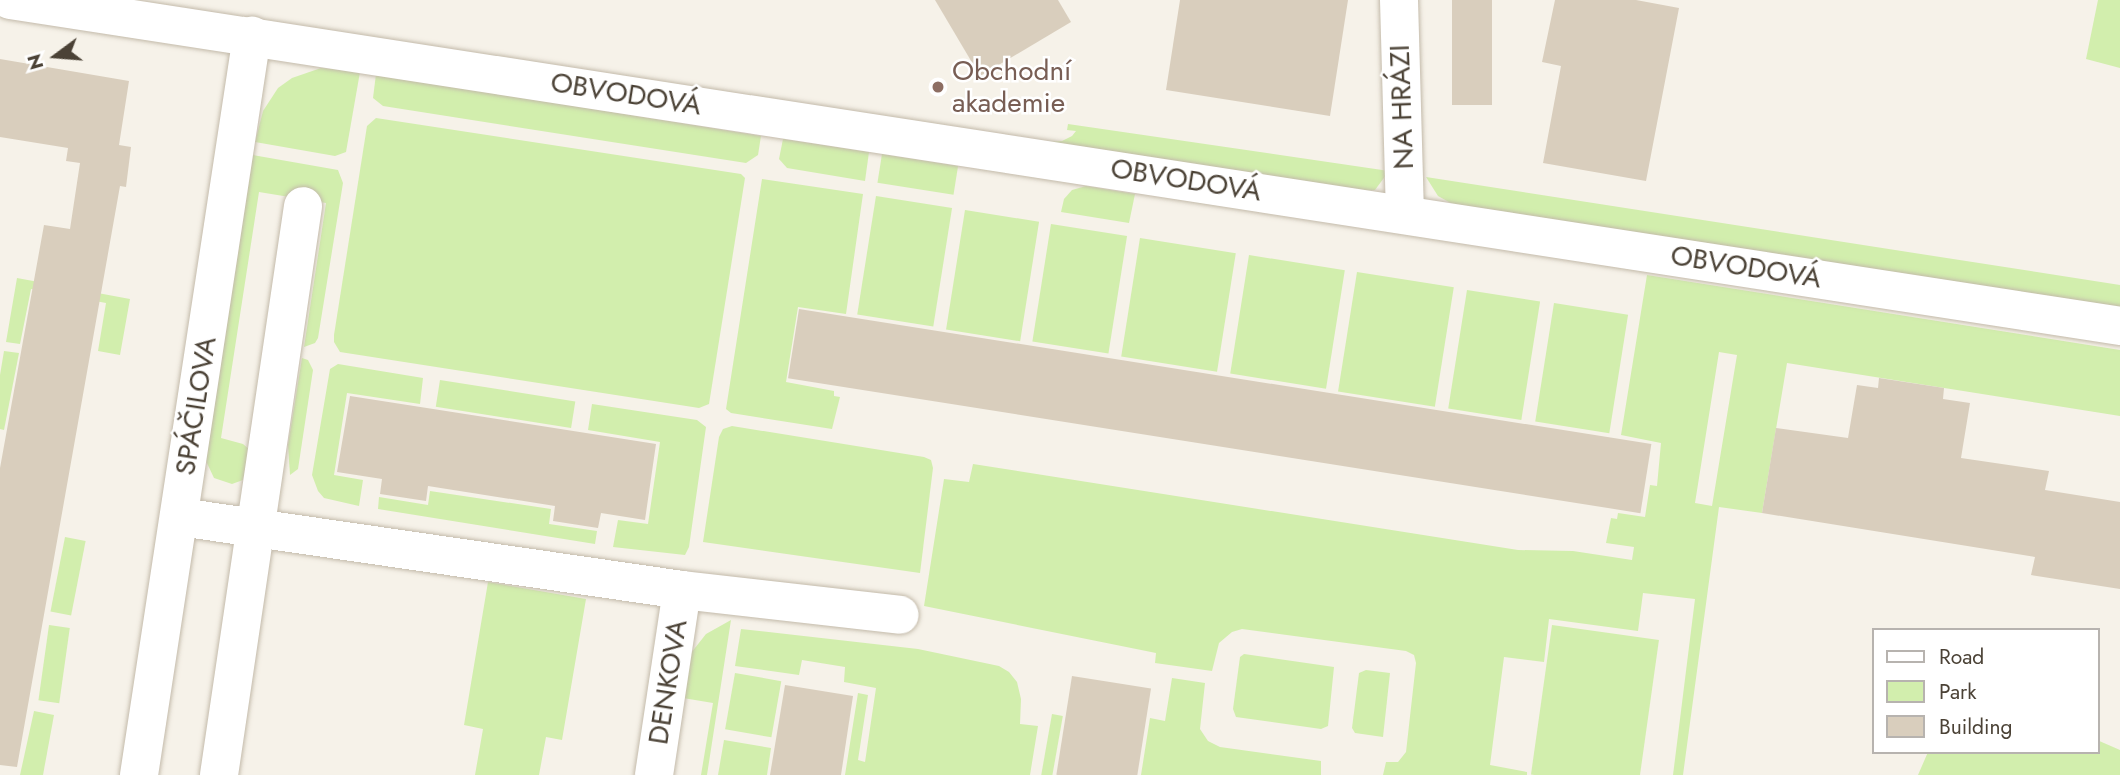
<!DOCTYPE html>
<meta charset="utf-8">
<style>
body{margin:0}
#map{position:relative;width:2120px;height:775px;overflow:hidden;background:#f6f2e9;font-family:Jost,sans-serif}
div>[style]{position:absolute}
.green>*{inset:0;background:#d2eead;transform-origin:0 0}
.building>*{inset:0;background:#d9cebd;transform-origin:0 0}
.roads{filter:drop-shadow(0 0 2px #c3baaa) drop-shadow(0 0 2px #c3baaa)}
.minor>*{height:38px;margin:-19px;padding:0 19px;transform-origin:19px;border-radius:19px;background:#fff}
.dots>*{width:19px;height:19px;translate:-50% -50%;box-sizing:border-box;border:4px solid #fff;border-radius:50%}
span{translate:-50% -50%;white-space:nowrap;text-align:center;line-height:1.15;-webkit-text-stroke:5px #fff;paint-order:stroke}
.education-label{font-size:28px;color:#785e54}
.left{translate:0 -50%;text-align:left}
.street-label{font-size:28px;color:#4b4236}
.legend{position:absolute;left:1872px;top:628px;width:228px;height:126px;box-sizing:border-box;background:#fff;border:2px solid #b7b3af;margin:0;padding:9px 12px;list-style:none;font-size:21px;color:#4b4236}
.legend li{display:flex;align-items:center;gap:14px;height:35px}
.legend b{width:35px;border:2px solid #b7b3af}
.north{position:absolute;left:21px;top:21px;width:70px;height:70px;-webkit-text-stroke:5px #fff;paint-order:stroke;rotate:254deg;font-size:19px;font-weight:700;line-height:28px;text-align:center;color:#4b4236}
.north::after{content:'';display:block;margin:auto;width:24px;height:32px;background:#4b4236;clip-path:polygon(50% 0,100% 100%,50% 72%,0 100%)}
</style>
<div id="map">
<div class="green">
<i style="clip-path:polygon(2098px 0,2120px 0,2120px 68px,2086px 59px)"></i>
<i style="clip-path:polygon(321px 68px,360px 72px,346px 152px,335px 156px,255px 142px,263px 111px,278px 88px,292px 78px)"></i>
<i style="clip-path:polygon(376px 74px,761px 136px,758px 155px,746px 163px,383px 106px,373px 98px)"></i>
<i style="clip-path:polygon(376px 118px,741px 174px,745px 178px,709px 404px,699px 408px,340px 352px,334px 342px,334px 335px,367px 126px)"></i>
<i style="clip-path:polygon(1068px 124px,1389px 171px,1375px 190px,1361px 191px,1049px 142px,1062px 141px,1072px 136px,1076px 131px,1067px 130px)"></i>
<i style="clip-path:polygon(783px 139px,869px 152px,865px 181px,787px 168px,779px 159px)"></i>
<i style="left:882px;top:154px;width:77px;height:29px;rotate:9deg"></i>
<i style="clip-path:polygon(253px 155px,338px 170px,343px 183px,318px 338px,315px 343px,304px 347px,326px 203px,259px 192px,221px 438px,243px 444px,250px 450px,243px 480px,232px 484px,214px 478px,206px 461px)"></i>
<i style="clip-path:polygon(1426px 177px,2120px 285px,2120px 311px,1456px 206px,1438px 196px)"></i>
<i style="clip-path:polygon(762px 179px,863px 194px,846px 314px,798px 307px,786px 382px,834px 391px,834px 396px,840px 397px,832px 429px,731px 413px,726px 409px)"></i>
<i style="clip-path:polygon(1086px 186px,1135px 194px,1129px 223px,1061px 212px,1064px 199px,1072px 190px)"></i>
<i style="left:876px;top:196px;width:77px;height:120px;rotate:9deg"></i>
<i style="left:965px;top:210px;width:75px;height:121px;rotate:9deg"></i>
<i style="left:1051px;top:224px;width:77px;height:119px;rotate:9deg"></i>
<i style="left:1140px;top:238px;width:97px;height:120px;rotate:9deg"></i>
<i style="left:1249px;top:255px;width:97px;height:120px;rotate:9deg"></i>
<i style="left:1357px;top:272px;width:98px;height:121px;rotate:9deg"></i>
<i style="clip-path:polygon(evenodd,1647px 275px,2120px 350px,2120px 416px,1787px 363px,1762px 513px,1719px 507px,1683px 775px,1673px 775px,1695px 599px,1643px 593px,1638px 631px,1549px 619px,1544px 662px,1504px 657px,1490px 765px,1527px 772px,1527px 775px,1383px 775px,1386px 762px,1398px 762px,1406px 752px,1416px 663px,1414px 655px,1406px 651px,1242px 629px,1232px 632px,1219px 643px,1212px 671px,1155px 663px,1156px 653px,924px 606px,944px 479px,969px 482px,973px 464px,1518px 550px,1573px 551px,1632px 560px,1634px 547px,1606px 543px,1611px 518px,1617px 519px,1618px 513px,1645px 517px,1650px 485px,1657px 486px,1661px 443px,1621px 435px,1647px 275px,1719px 352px,1737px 355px,1712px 506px,1695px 503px,1719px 352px)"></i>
<i style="clip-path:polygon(17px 278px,130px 299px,120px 355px,98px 351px,106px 303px,31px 289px,20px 344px,6px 342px)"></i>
<i style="left:1467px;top:290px;width:74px;height:120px;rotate:9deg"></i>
<i style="left:1554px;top:303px;width:75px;height:120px;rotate:9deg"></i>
<i style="clip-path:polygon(4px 351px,19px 353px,4px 430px,0 429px,0 375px)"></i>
<i style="clip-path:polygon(302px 358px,308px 360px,313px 370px,298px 469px,290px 475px,288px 445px)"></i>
<i style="clip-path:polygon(338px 364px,423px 378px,420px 404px,347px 393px,334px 475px,363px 480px,359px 506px,324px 498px,318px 491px,312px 475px,330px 369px)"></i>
<i style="left:440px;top:380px;width:137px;height:27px;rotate:9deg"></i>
<i style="clip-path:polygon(592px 404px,697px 420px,706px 427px,689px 547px,685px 555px,613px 547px,618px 520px,648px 524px,660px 442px,588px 430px)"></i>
<i style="clip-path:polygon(732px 426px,924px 457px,931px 460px,933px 468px,920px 573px,703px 542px,719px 437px,723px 429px)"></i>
<i style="clip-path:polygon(430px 491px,551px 509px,549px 524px,597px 531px,595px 544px,378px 509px,379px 497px,428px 505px)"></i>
<i style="left:65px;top:537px;width:21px;height:76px;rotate:11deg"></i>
<i style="clip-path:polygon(488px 582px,586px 599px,562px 740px,546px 737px,539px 775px,475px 775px,483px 729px,464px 725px)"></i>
<i style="clip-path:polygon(731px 620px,707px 775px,701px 775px,713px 703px,683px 698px,691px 653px,706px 634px)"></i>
<i style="left:49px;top:625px;width:21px;height:76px;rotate:8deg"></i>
<i style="left:1552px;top:625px;width:108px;height:151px;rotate:8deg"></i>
<i style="clip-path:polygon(741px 629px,918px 649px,999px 666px,1009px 672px,1017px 682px,1021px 699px,1020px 724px,1038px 726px,1030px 775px,845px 775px,858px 693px,868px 695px,858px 760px,865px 762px,876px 688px,844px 682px,845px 667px,802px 660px,799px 675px,735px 666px)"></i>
<i style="clip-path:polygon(1244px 654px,1334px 667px,1328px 726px,1321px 729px,1236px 717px,1233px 709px,1240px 657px)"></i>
<i style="clip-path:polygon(1366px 670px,1390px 673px,1383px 737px,1355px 733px,1352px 728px,1359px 673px)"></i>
<i style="left:735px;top:673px;width:47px;height:57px;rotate:10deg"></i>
<i style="clip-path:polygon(1172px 678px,1205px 683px,1200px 729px,1208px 741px,1220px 747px,1321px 761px,1321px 775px,1141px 775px,1150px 718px,1165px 721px)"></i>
<i style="clip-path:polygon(34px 711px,54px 715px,43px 775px,20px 775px)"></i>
<i style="left:1052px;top:714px;width:11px;height:62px;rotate:10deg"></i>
<i style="clip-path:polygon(724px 740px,771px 748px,767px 775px,718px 775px)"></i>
<i style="clip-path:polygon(2097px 740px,2120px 750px,2120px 775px,1918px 775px,1928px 752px,2097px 752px)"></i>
</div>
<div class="building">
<i style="clip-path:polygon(935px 0,1058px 0,1071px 22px,980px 76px)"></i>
<i style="clip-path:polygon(1180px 0,1348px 0,1330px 116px,1166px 90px)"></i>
<i style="left:1452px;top:0;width:40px;height:105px"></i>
<i style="clip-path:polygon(1555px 0,1636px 0,1679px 8px,1646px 181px,1543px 163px,1561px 66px,1542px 62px)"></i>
<i style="clip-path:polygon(0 59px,129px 81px,119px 145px,131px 147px,126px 187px,120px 186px,17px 767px,0 765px,0 468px,44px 225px,70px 229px,80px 163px,66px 161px,68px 148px,0 137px)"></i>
<i style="left:799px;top:309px;width:863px;height:70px;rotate:9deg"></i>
<i style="clip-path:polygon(1879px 378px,1944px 388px,1943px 399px,1970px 403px,1961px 458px,2049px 471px,2045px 490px,2120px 502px,2120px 589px,2031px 575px,2035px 557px,1762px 513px,1776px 428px,1848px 438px,1857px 385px,1878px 388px)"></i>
<i style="clip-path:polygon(350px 396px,656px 444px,645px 520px,601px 513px,598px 528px,553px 521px,555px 506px,428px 486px,426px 501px,380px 494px,382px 479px,337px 472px)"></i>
<i style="left:1072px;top:676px;width:80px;height:100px;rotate:9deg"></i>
<i style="clip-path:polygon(785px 685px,853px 696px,841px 775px,770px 775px)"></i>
</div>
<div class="roads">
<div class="minor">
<i style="left:10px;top:0;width:2135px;rotate:8.78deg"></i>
<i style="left:1399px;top:0;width:214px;rotate:88.4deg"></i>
<i style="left:180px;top:517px;width:507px;rotate:8.27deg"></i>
<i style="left:682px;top:590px;width:219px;rotate:6.5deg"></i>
<i style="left:139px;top:775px;width:748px;rotate:-81.31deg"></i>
<i style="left:219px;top:775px;width:575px;rotate:-81.6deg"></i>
<i style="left:654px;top:775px;width:187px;rotate:-81.4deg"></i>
</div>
</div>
<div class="dots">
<i style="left:938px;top:87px;background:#8d6e63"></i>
</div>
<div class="education-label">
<span class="left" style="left:952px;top:87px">Obchodní<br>akademie</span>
</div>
<div class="street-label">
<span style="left:626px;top:94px;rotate:9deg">OBVODOVÁ</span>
<span style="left:1402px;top:107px;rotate:-92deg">NA HRÁZI</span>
<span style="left:1186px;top:180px;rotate:9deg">OBVODOVÁ</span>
<span style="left:1746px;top:267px;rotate:9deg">OBVODOVÁ</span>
<span style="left:196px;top:406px;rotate:-81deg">SPÁČILOVA</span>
<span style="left:668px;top:682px;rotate:-81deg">DENKOVA</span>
</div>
<ul class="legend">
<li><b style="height:9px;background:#fff"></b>Road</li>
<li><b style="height:19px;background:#d2eead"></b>Park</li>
<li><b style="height:19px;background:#d9cebd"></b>Building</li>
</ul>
<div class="north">N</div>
</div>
